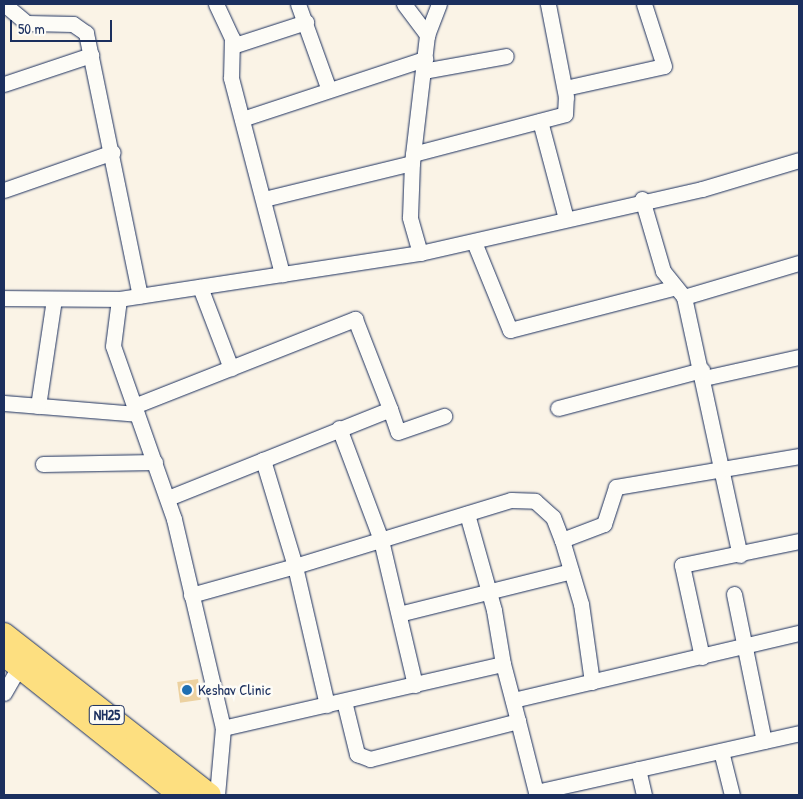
<!DOCTYPE html>
<style>
body{margin:0}
#map{position:relative;width:803px;height:799px;overflow:hidden;background:#faf3e6;font-family:"Patrick Hand",sans-serif}
div>[style]{position:absolute}
.building>*{inset:0;background:#ecd1a0;transform-origin:0 0}
.roads{filter:drop-shadow(0 0 1px #1b2f5e) drop-shadow(0 0 1px #1b2f5e)}
.minor>*{height:15px;margin:-7.5px;padding:0 7.5px;transform-origin:7.5px;border-radius:7.5px;background:#fdfcf7}
.primary>*{height:22px;margin:-11px;padding:0 11px;transform-origin:11px;border-radius:11px;background:#fddf80}
.dots>*{width:14px;height:14px;translate:-50% -50%;box-sizing:border-box;border:2px solid #fdfcf7;border-radius:50%}
span{translate:-50% -50%;white-space:nowrap;text-align:center;line-height:1.15;-webkit-text-stroke:5px #fdfcf7;paint-order:stroke}
.shield-label span{padding:1px 4px;background:#fdfcf7;border:1px solid;border-radius:4px;-webkit-text-stroke-width:0}
.shield-label{font-size:14px;color:#1b2f5e;font-weight:700}
.poi-label{font-size:15px;color:#1b2f5e}
.left{translate:0 -50%;text-align:left}
.frame{position:absolute;inset:0;border:5px solid #1b2f5e;pointer-events:none}
.scale{position:absolute;left:10px;top:20px;width:102px;height:22px;box-sizing:border-box;border:2px solid #1b2f5e;border-top:0;padding-left:6px;font-size:15px;line-height:18px;white-space:nowrap;color:#1b2f5e;-webkit-text-stroke:4px #fdfcf7;paint-order:stroke}
</style>
<div id="map">
<div class="building">
<i style="left:198px;top:679px;width:21px;height:21px;rotate:82deg"></i>
</div>
<div class="roads">
<div class="minor">
<i style="left:4px;top:4px;width:30px;rotate:40deg"></i>
<i style="left:27px;top:23px;width:46px;rotate:1.2deg"></i>
<i style="left:73px;top:24px;width:16px;rotate:35deg"></i>
<i style="left:86px;top:33px;width:268px;rotate:78.4deg"></i>
<i style="left:216px;top:4px;width:38px;rotate:65deg"></i>
<i style="left:232px;top:38px;width:40px;rotate:91.4deg"></i>
<i style="left:231px;top:78px;width:203px;rotate:75.4deg"></i>
<i style="left:298px;top:4px;width:91px;rotate:70.2deg"></i>
<i style="left:404px;top:4px;width:39px;rotate:53deg"></i>
<i style="left:232px;top:46px;width:78px;rotate:-18deg"></i>
<i style="left:423px;top:71px;width:84px;rotate:-10.2deg"></i>
<i style="left:4px;top:84px;width:92px;rotate:-18.4deg"></i>
<i style="left:565px;top:88px;width:101px;rotate:-12.5deg"></i>
<i style="left:664px;top:66px;width:65px;rotate:-107.9deg"></i>
<i style="left:242px;top:119px;width:193px;rotate:-18.2deg"></i>
<i style="left:540px;top:121px;width:101px;rotate:75.1deg"></i>
<i style="left:413px;top:154px;width:157px;rotate:-14.7deg"></i>
<i style="left:565px;top:114px;width:17px;rotate:-87deg"></i>
<i style="left:566px;top:97px;width:95px;rotate:-101deg"></i>
<i style="left:4px;top:190px;width:115px;rotate:-19.2deg"></i>
<i style="left:264px;top:199px;width:152px;rotate:-13.7deg"></i>
<i style="left:642px;top:199px;width:75px;rotate:73.7deg"></i>
<i style="left:663px;top:271px;width:33px;rotate:51deg"></i>
<i style="left:684px;top:297px;width:264px;rotate:77.8deg"></i>
<i style="left:474px;top:242px;width:95px;rotate:67.8deg"></i>
<i style="left:510px;top:330px;width:171px;rotate:-14.5deg"></i>
<i style="left:420px;top:253px;width:289px;rotate:-12.8deg"></i>
<i style="left:702px;top:189px;width:101px;rotate:-16.6deg"></i>
<i style="left:200px;top:287px;width:87px;rotate:69.1deg"></i>
<i style="left:684px;top:297px;width:120px;rotate:-16.5deg"></i>
<i style="left:4px;top:298px;width:115px;rotate:0.5deg"></i>
<i style="left:704px;top:378px;width:97px;rotate:-12.5deg"></i>
<i style="left:4px;top:403px;width:133px;rotate:4.7deg"></i>
<i style="left:38px;top:406px;width:108px;rotate:-81.5deg"></i>
<i style="left:134px;top:406px;width:238px;rotate:-21.5deg"></i>
<i style="left:355px;top:319px;width:97px;rotate:68.7deg"></i>
<i style="left:558px;top:408px;width:149px;rotate:-14.8deg"></i>
<i style="left:339px;top:428px;width:120px;rotate:69.4deg"></i>
<i style="left:381px;top:540px;width:149px;rotate:76.8deg"></i>
<i style="left:43px;top:464px;width:112px;rotate:-1deg"></i>
<i style="left:168px;top:498px;width:239px;rotate:-21.8deg"></i>
<i style="left:390px;top:409px;width:24px;rotate:71deg"></i>
<i style="left:398px;top:432px;width:49px;rotate:-19.2deg"></i>
<i style="left:734px;top:594px;width:150px;rotate:78.5deg"></i>
<i style="left:191px;top:595px;width:108px;rotate:-15.6deg"></i>
<i style="left:295px;top:566px;width:111px;rotate:-106.8deg"></i>
<i style="left:399px;top:614px;width:177px;rotate:-14deg"></i>
<i style="left:702px;top:657px;width:94px;rotate:-102.3deg"></i>
<i style="left:682px;top:565px;width:119px;rotate:-11.6deg"></i>
<i style="left:592px;top:682px;width:79px;rotate:-98deg"></i>
<i style="left:581px;top:604px;width:67px;rotate:-106.5deg"></i>
<i style="left:562px;top:540px;width:45px;rotate:-20.9deg"></i>
<i style="left:604px;top:524px;width:39px;rotate:-72deg"></i>
<i style="left:616px;top:487px;width:186px;rotate:-9.6deg"></i>
<i style="left:4px;top:693px;width:30px;rotate:-60deg"></i>
<i style="left:513px;top:700px;width:294px;rotate:-13.2deg"></i>
<i style="left:344px;top:701px;width:55px;rotate:76.2deg"></i>
<i style="left:357px;top:754px;width:14px;rotate:21deg"></i>
<i style="left:370px;top:759px;width:153px;rotate:-14.4deg"></i>
<i style="left:518px;top:721px;width:59px;rotate:-104.7deg"></i>
<i style="left:327px;top:705px;width:143px;rotate:-103deg"></i>
<i style="left:295px;top:566px;width:226px;rotate:-17deg"></i>
<i style="left:511px;top:500px;width:24px;rotate:2deg"></i>
<i style="left:535px;top:501px;width:24px;rotate:42deg"></i>
<i style="left:553px;top:517px;width:25px;rotate:69deg"></i>
<i style="left:518px;top:721px;width:73px;rotate:75.8deg"></i>
<i style="left:536px;top:792px;width:270px;rotate:-12.6deg"></i>
<i style="left:223px;top:728px;width:287px;rotate:-12.9deg"></i>
<i style="left:503px;top:664px;width:55px;rotate:-99.5deg"></i>
<i style="left:494px;top:610px;width:100px;rotate:-105.7deg"></i>
<i style="left:721px;top:751px;width:45px;rotate:76deg"></i>
<i style="left:638px;top:769px;width:27px;rotate:77deg"></i>
<i style="left:217px;top:795px;width:67px;rotate:-84.9deg"></i>
<i style="left:223px;top:728px;width:215px;rotate:-103.2deg"></i>
<i style="left:174px;top:519px;width:183px;rotate:-109.4deg"></i>
<i style="left:113px;top:346px;width:47px;rotate:-82.7deg"></i>
<i style="left:119px;top:299px;width:304px;rotate:-8.7deg"></i>
<i style="left:420px;top:253px;width:37px;rotate:-106deg"></i>
<i style="left:410px;top:217px;width:54px;rotate:-87.9deg"></i>
<i style="left:412px;top:163px;width:129px;rotate:-83.3deg"></i>
<i style="left:427px;top:35px;width:33px;rotate:-69deg"></i>
</div>
<div class="primary">
<i style="left:4px;top:634px;width:261px;rotate:38deg"></i>
<i style="left:4px;top:655px;width:225px;rotate:38.5deg"></i>
</div>
</div>
<div class="dots">
<i style="left:187px;top:690px;background:#1f6fb2"></i>
</div>
<div class="shield-label">
<span style="left:107px;top:715px">NH25</span>
</div>
<div class="poi-label">
<span class="left" style="left:198px;top:690px">Keshav Clinic</span>
</div>
<div class="frame"></div>
<div class="scale">50 m</div>
</div>
